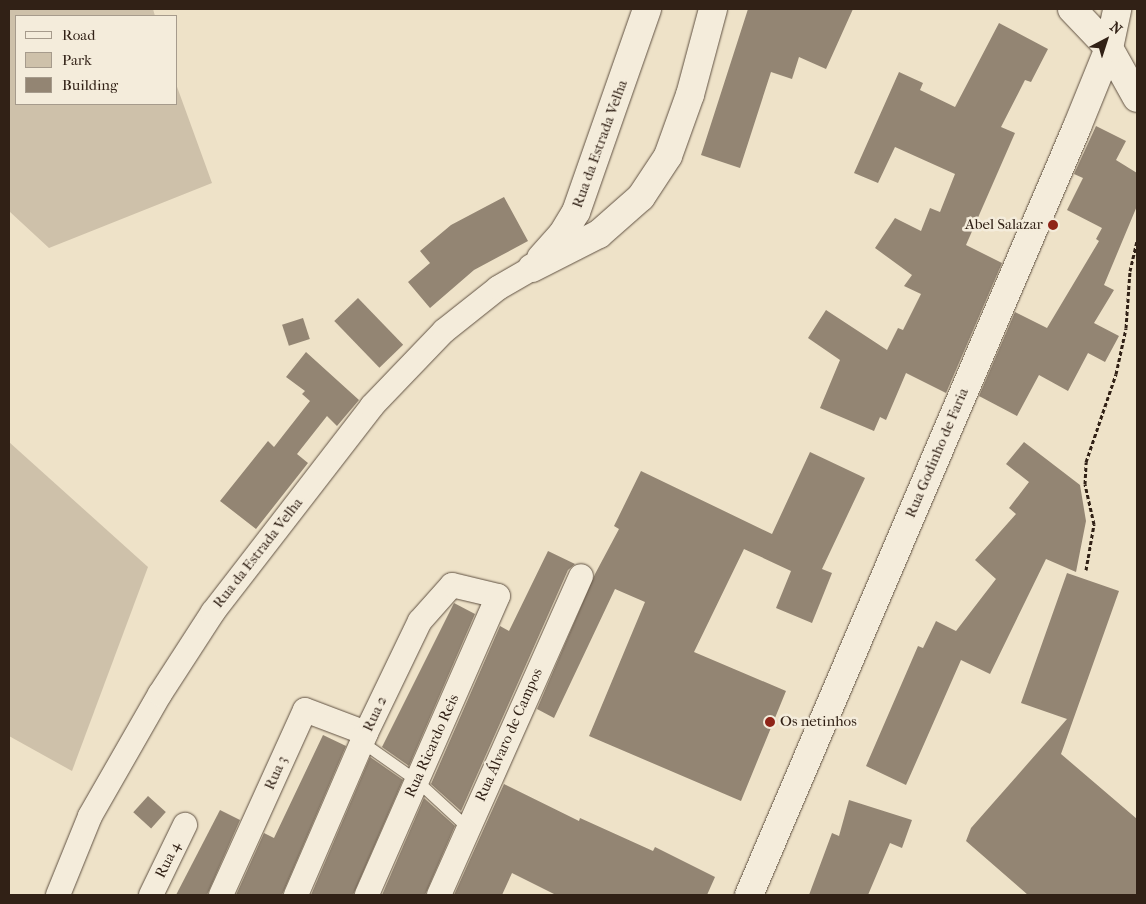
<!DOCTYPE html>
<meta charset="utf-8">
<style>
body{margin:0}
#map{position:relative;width:1146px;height:904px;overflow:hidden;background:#eee2c8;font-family:"IM FELL French Canon",serif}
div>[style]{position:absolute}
.green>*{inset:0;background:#cec1aa}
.building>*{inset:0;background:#938573;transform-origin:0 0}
.path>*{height:3px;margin-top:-1.5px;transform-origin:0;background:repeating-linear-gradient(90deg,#312116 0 4px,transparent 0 6.5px)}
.roads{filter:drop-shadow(0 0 1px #605142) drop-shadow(0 0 1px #605142)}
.service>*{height:11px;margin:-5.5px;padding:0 5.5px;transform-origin:5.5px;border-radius:5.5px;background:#f4ecdb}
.minor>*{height:24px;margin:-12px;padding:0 12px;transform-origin:12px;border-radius:12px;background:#f4ecdb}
.tertiary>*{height:28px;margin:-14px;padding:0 14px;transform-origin:14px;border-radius:14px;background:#f4ecdb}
.secondary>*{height:28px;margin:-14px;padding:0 14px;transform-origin:14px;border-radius:14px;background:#f4ecdb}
.dots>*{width:14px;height:14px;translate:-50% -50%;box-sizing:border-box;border:2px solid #f4ecdb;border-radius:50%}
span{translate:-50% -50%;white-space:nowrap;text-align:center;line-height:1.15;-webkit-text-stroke:5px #f4ecdb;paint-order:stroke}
.street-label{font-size:15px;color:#312116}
.poi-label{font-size:15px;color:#312116}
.right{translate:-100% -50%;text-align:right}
.left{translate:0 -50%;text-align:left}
.frame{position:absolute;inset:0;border:10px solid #312116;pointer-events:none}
.legend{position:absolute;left:15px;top:15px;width:162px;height:90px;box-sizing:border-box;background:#f4ecdb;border:1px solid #a69b8c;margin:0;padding:6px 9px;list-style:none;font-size:15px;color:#312116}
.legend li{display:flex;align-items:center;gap:10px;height:25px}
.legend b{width:25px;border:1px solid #a69b8c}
.north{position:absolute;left:1081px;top:15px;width:50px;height:50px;-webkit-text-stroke:4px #f4ecdb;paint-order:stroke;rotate:40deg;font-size:14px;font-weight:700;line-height:20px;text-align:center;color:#312116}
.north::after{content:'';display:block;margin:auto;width:18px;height:22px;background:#312116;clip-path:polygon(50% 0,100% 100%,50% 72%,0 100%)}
</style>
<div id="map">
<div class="green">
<i style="clip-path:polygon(9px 9px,153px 9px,155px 16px,16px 16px,16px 104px,176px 104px,176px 84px,212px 183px,49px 248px,9px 211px)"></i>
<i style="clip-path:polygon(9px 442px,148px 567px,72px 771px,9px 736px)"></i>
</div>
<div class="building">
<i style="clip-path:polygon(748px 9px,853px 9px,826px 69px,799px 57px,792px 79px,771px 72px,740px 168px,701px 155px)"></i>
<i style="clip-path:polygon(999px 23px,1048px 49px,1031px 82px,1025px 80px,1001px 127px,1015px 133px,966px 245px,1002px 263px,946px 393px,906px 373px,886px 420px,880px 417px,874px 431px,820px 408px,840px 360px,808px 338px,826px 310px,887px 350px,898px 328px,903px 330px,921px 294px,904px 286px,912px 275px,875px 248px,895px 218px,921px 231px,930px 208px,940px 212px,955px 174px,895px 147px,878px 183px,854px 173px,899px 72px,923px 83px,920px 90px,955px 107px)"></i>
<i style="clip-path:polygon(1096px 126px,1126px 141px,1116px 160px,1137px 173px,1137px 206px,1104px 285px,1114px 290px,1094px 323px,1119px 336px,1105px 362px,1088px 353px,1068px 391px,1039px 375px,1017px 416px,979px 396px,1015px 312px,1047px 328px,1099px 241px,1096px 239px,1102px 228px,1067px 210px,1083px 178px,1074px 174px)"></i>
<i style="clip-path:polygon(504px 197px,528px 241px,474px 270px,430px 308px,408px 282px,430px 263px,420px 251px,451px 225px)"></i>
<i style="left:358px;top:298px;width:65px;height:33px;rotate:46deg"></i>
<i style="left:303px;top:318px;width:22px;height:22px;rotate:72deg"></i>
<i style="clip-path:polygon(306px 352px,359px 400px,337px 426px,327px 416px,297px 454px,308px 463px,256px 529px,220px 501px,268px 441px,274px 447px,310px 401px,302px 394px,305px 391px,286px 377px)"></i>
<i style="clip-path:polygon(1024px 442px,1080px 485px,1086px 521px,1076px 572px,1046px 559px,990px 674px,961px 660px,906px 785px,866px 766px,918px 646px,923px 648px,936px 621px,956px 631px,996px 579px,975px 560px,1016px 514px,1009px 508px,1029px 482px,1006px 464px)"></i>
<i style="clip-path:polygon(810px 452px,865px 478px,822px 569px,832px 573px,812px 623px,776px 608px,791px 571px,744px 549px,694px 652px,786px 691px,741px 801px,589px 736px,645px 602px,615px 589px,554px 718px,537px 709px,595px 574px,619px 529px,614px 526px,641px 471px,772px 534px)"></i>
<i style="clip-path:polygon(548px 551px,575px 564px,568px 570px,461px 811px,431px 784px,500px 626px,509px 631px)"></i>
<i style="clip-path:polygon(1067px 573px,1119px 591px,1061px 754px,1137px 819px,1137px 895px,1028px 895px,966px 841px,971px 828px,1067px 719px,1021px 703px)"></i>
<i style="clip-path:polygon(454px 603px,475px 614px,409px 766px,382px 747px)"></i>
<i style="clip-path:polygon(323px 735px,346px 746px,282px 895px,236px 895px,264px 833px,274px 838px)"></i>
<i style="clip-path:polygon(370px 757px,403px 780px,353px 895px,311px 895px)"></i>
<i style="clip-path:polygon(504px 784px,579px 821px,580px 818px,653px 851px,655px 847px,715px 877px,707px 895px,556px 895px,512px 873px,502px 895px,454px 895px)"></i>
<i style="left:148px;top:796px;width:24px;height:22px;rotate:42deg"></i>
<i style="clip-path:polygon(424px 798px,455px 826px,425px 895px,382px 895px)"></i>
<i style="clip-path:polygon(849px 800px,912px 820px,902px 848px,890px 843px,868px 895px,809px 895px,832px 833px,839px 836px)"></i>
<i style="clip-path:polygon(220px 810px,240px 820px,207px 895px,176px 895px)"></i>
</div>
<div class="path">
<i style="left:1086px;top:570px;width:47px;rotate:-80.1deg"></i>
<i style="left:1094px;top:524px;width:41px;rotate:-102.7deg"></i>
<i style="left:1085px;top:484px;width:22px;rotate:-87deg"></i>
<i style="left:1086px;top:462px;width:93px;rotate:-71.2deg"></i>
<i style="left:1116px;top:374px;width:47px;rotate:-77.7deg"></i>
<i style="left:1126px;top:328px;width:57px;rotate:-86deg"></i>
<i style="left:1130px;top:271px;width:31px;rotate:-77deg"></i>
</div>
<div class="roads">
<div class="service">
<i style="left:362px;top:742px;width:66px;rotate:35.1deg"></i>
<i style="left:416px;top:780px;width:71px;rotate:42.7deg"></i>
</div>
<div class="minor">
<i style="left:58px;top:895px;width:85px;rotate:-67.9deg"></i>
<i style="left:90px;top:816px;width:141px;rotate:-60.2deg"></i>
<i style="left:160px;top:694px;width:98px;rotate:-57.1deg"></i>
<i style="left:213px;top:612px;width:260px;rotate:-52.3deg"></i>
<i style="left:372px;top:406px;width:104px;rotate:-46.2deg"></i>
<i style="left:444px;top:331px;width:69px;rotate:-38.5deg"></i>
<i style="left:498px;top:288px;width:39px;rotate:-30deg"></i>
<i style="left:151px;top:895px;width:78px;rotate:-64.1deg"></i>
<i style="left:221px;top:895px;width:203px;rotate:-65.6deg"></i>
<i style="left:305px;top:710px;width:65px;rotate:20.7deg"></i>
<i style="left:296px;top:895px;width:176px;rotate:-66.6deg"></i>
<i style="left:366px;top:733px;width:124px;rotate:-64.3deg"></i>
<i style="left:420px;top:621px;width:48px;rotate:-48.4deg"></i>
<i style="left:452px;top:585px;width:47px;rotate:13.4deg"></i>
<i style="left:498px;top:596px;width:326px;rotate:113.7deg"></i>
<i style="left:439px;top:895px;width:349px;rotate:-66deg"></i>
</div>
<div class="tertiary">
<i style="left:1072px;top:9px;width:54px;rotate:46.5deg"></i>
<i style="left:1109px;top:48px;width:57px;rotate:60.8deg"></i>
<i style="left:541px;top:258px;width:31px;rotate:-48deg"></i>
<i style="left:562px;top:235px;width:27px;rotate:-59deg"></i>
<i style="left:576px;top:212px;width:215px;rotate:-70.7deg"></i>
<i style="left:532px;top:268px;width:75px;rotate:-26.9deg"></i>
<i style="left:599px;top:234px;width:56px;rotate:-41.4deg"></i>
<i style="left:641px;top:197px;width:49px;rotate:-56.6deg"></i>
<i style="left:668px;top:156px;width:65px;rotate:-70.2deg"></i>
<i style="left:690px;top:95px;width:89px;rotate:-75deg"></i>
</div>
<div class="secondary">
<i style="left:749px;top:895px;width:835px;rotate:-66.87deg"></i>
<i style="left:1077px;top:127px;width:85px;rotate:-67.9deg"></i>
<i style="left:1109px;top:48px;width:40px;rotate:-78deg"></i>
</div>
</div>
<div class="dots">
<i style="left:1053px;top:225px;background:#8f2418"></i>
<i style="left:770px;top:722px;background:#8f2418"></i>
</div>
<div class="street-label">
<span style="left:600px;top:144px;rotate:-70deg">Rua da Estrada Velha</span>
<span style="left:937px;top:453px;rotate:-67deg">Rua Godinho de Faria</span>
<span style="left:258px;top:553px;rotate:-52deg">Rua da Estrada Velha</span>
<span style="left:375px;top:714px;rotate:-65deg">Rua 2</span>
<span style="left:509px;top:735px;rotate:-66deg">Rua Álvaro de Campos</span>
<span style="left:432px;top:746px;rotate:-66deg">Rua Ricardo Reis</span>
<span style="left:276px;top:773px;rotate:-66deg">Rua 3</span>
<span style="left:168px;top:860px;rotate:-64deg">Rua 4</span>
</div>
<div class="poi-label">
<span class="right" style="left:1043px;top:225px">Abel Salazar</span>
<span class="left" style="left:780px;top:722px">Os netinhos</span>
</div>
<div class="frame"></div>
<ul class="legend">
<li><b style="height:6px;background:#f4ecdb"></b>Road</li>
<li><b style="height:14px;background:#cec1aa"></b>Park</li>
<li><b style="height:14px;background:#938573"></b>Building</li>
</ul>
<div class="north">N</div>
</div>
